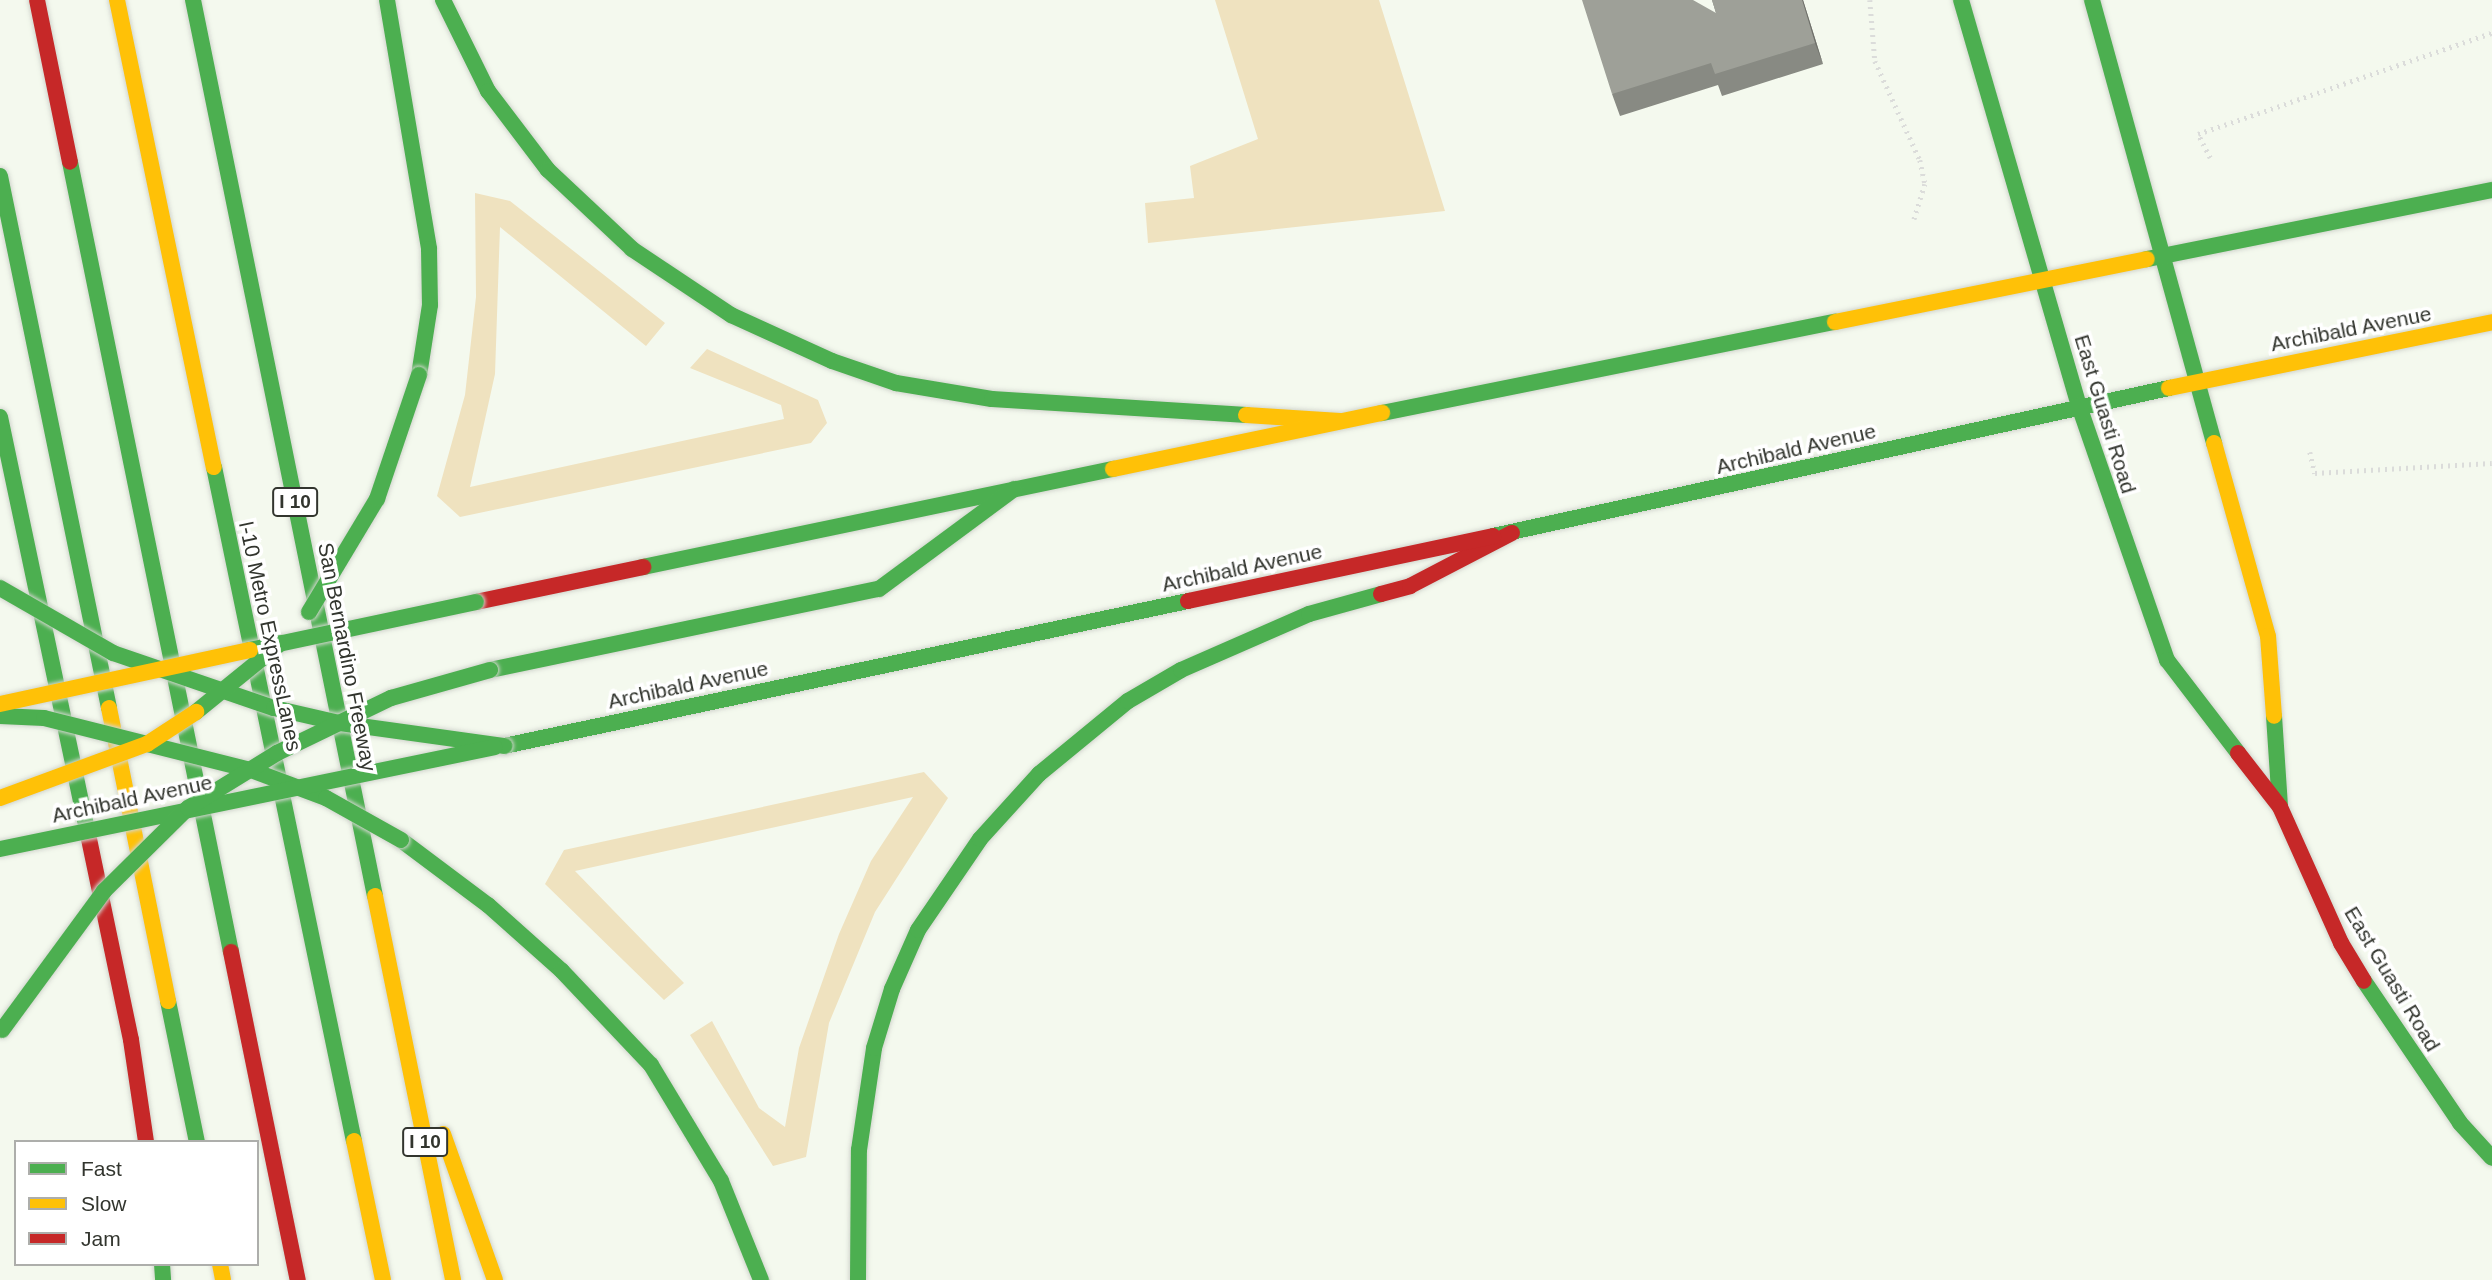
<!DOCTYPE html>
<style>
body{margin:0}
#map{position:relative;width:2492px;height:1280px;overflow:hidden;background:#f4f9ee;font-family:Arial,sans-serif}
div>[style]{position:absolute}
.green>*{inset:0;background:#efe2bf}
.path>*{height:4.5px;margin-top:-2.25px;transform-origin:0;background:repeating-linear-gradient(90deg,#dbdcda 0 2px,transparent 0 7px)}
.roads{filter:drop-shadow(0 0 2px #d2d6ce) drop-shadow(0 0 2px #d2d6ce)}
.fast>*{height:16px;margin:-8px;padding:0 8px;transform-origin:8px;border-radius:8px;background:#4caf50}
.slow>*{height:16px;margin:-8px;padding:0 8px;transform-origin:8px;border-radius:8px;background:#ffc107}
.jam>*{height:16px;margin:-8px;padding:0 8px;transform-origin:8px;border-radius:8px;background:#c62828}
.bridges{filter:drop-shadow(0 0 2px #d2d6ce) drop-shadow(0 0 2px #d2d6ce)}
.fast-bridge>*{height:16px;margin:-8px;padding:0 8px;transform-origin:8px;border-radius:8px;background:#4caf50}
.slow-bridge>*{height:16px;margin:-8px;padding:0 8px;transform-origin:8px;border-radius:8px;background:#ffc107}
.wall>*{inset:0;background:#888a83}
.shaded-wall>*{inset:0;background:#6f706a}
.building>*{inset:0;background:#9ea098}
span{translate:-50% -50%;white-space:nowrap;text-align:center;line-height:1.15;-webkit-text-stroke:7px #fff;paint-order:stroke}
.shield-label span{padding:2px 5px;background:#fff;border:2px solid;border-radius:5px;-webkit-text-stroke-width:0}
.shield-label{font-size:19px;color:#32352e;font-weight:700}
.street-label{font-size:21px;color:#32352e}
.legend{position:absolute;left:14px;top:1140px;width:245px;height:126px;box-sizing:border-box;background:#fff;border:2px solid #adaeab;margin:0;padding:9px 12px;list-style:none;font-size:21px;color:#32352e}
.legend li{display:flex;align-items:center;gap:14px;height:35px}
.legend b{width:35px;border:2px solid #adaeab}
</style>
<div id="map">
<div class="green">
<i style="clip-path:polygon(1215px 0,1379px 0,1445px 211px,1148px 243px,1145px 203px,1194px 198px,1190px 166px,1258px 139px)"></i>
<i style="clip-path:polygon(475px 193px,510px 201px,665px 323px,646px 346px,500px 227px,495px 374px,470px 487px,784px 419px,781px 405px,690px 368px,707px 349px,818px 400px,827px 423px,811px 443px,460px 517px,437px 496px,465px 395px,476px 297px)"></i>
<i style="clip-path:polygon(924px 772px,948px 798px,875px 912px,829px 1023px,806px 1157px,773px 1166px,690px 1035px,712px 1021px,759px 1108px,785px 1127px,799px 1048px,839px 934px,871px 861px,913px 797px,575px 871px,684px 983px,664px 1000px,545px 884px,564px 850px)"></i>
</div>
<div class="path">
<i style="left:1870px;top:0;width:61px;rotate:85.3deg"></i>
<i style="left:1875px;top:61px;width:109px;rotate:65.6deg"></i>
<i style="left:1920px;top:160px;width:25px;rotate:78deg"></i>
<i style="left:1925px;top:184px;width:37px;rotate:107deg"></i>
<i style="left:2210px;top:158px;width:27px;rotate:-117deg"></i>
<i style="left:2198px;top:134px;width:311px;rotate:-19deg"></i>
<i style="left:2310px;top:452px;width:22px;rotate:77deg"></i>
<i style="left:2315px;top:473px;width:177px;rotate:-3.2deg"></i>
</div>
<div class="roads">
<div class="fast">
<i style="left:193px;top:0;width:914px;rotate:78.52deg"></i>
<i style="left:387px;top:0;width:253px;rotate:80.4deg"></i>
<i style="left:429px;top:249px;width:56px;rotate:89deg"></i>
<i style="left:430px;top:305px;width:71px;rotate:98.9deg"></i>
<i style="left:443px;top:0;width:102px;rotate:63.7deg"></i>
<i style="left:488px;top:91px;width:99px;rotate:52.8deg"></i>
<i style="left:548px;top:170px;width:115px;rotate:43.2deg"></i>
<i style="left:632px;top:249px;width:119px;rotate:33.7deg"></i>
<i style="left:731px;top:315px;width:111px;rotate:24.5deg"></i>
<i style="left:832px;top:361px;width:68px;rotate:19deg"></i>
<i style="left:896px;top:383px;width:97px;rotate:9.5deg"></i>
<i style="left:992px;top:399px;width:255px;rotate:3.6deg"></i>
<i style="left:1961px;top:0;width:423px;rotate:73.8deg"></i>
<i style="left:2079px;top:406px;width:269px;rotate:70.9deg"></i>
<i style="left:2167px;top:660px;width:117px;rotate:52.6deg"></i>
<i style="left:2092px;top:0;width:459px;rotate:74.6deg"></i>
<i style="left:70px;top:162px;width:806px;rotate:78.48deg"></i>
<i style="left:0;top:176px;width:543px;rotate:78.42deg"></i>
<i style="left:2147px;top:259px;width:352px;rotate:-11.3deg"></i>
<i style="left:1382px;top:413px;width:462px;rotate:-11.4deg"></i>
<i style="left:0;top:417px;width:431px;rotate:78.1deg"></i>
<i style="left:214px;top:467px;width:688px;rotate:78.27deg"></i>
<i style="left:1493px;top:536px;width:692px;rotate:-12.35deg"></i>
<i style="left:643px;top:567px;width:480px;rotate:-11.8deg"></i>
<i style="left:490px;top:670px;width:397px;rotate:-11.8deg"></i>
<i style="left:879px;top:589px;width:168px;rotate:-36.5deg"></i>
<i style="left:2274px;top:716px;width:91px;rotate:86.2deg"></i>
<i style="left:504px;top:746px;width:699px;rotate:-11.97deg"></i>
<i style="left:401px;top:840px;width:109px;rotate:36.8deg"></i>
<i style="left:488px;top:905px;width:99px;rotate:41.7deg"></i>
<i style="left:562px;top:971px;width:129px;rotate:46.6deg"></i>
<i style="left:651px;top:1065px;width:135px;rotate:58.9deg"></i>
<i style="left:721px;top:1181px;width:107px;rotate:68deg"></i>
<i style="left:2364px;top:981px;width:171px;rotate:55.9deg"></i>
<i style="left:2460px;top:1123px;width:47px;rotate:47.6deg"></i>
<i style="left:168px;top:1001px;width:144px;rotate:78.4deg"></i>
<i style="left:162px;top:1264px;width:16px;rotate:86deg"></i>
<i style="left:858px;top:1280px;width:130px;rotate:-89.6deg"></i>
<i style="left:859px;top:1150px;width:103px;rotate:-81.6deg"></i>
<i style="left:874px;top:1048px;width:62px;rotate:-73deg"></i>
<i style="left:892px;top:989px;width:64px;rotate:-66.2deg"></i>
<i style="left:918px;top:930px;width:110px;rotate:-55.7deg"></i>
<i style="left:980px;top:839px;width:88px;rotate:-47.8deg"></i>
<i style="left:1039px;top:774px;width:115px;rotate:-39.4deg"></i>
<i style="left:1128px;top:701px;width:61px;rotate:-30.3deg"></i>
<i style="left:1181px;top:670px;width:140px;rotate:-23.6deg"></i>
<i style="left:1309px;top:614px;width:75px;rotate:-15.5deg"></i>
</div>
<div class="slow">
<i style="left:117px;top:0;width:477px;rotate:78.3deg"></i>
<i style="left:1835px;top:322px;width:318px;rotate:-11.4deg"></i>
<i style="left:2169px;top:388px;width:330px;rotate:-11.5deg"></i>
<i style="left:1246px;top:415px;width:94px;rotate:3.7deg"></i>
<i style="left:2214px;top:443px;width:200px;rotate:74.4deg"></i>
<i style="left:2268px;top:636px;width:80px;rotate:85.7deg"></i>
<i style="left:1113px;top:469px;width:275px;rotate:-11.8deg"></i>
<i style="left:109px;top:708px;width:299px;rotate:78.6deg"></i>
<i style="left:375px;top:896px;width:392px;rotate:78.5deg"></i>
<i style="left:443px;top:1134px;width:155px;rotate:70.4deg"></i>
<i style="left:354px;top:1141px;width:142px;rotate:78.2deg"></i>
<i style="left:220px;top:1264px;width:16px;rotate:79deg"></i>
</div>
<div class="jam">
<i style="left:37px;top:0;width:165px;rotate:78.5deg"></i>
<i style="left:1381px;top:594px;width:30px;rotate:-15deg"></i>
<i style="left:1410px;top:586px;width:115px;rotate:-27.5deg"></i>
<i style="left:1188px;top:601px;width:312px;rotate:-12deg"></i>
<i style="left:476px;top:602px;width:171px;rotate:-11.8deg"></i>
<i style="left:2238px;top:753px;width:68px;rotate:52.1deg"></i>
<i style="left:2280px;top:807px;width:149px;rotate:65.8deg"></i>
<i style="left:2341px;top:943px;width:44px;rotate:58.8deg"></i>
<i style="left:89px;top:839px;width:205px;rotate:78.2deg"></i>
<i style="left:131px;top:1040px;width:103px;rotate:81.6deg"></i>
<i style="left:231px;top:952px;width:335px;rotate:78.5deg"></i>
</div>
</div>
<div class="bridges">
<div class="fast-bridge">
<i style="left:0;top:588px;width:130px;rotate:29.9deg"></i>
<i style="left:113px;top:653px;width:170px;rotate:18.9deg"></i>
<i style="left:274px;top:708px;width:67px;rotate:13deg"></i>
<i style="left:339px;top:723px;width:167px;rotate:7.9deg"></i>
<i style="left:309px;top:612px;width:132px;rotate:-59deg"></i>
<i style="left:377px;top:499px;width:131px;rotate:-71.3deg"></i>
<i style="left:250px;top:650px;width:231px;rotate:-12deg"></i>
<i style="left:196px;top:712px;width:109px;rotate:-39.1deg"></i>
<i style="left:0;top:716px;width:44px;rotate:2.6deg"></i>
<i style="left:44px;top:718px;width:213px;rotate:14.1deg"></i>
<i style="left:251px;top:770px;width:80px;rotate:20.5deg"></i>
<i style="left:326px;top:798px;width:86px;rotate:29.2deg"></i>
<i style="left:0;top:849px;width:505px;rotate:-11.64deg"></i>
<i style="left:2px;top:1030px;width:172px;rotate:-53.7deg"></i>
<i style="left:104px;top:891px;width:118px;rotate:-44.7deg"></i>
<i style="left:188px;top:808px;width:105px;rotate:-31.7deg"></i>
<i style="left:277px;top:753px;width:127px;rotate:-25.8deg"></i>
<i style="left:391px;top:698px;width:103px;rotate:-15.8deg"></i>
</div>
<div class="slow-bridge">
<i style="left:0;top:704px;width:256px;rotate:-12.2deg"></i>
<i style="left:0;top:798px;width:157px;rotate:-20.2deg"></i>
<i style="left:147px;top:744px;width:59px;rotate:-33.1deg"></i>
</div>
</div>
<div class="wall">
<i style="clip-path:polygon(1712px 0,1803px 0,1823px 64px,1722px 96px,1718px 85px,1620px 116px,1612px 94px,1716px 13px)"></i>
</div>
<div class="shaded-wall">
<i style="clip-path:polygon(1802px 0,1803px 0,1823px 64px,1815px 43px)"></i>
</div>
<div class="building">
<i style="clip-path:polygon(1582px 0,1693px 0,1716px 13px,1712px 0,1802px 0,1815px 43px,1715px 74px,1711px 63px,1612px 94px)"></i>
</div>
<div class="shield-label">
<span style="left:295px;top:502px">I 10</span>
<span style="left:425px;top:1142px">I 10</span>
</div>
<div class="street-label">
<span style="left:2351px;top:329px;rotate:-11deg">Archibald Avenue</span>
<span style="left:2105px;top:414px;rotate:73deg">East Guasti Road</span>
<span style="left:1796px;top:449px;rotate:-13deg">Archibald Avenue</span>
<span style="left:1242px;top:568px;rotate:-12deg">Archibald Avenue</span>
<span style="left:270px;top:636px;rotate:78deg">I-10 Metro ExpressLanes</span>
<span style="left:347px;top:657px;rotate:79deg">San Bernardino Freeway</span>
<span style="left:688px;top:685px;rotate:-12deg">Archibald Avenue</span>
<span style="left:132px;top:799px;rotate:-12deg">Archibald Avenue</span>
<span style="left:2392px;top:979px;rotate:59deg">East Guasti Road</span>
</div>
<ul class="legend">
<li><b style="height:9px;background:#4caf50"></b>Fast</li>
<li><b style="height:9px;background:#ffc107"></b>Slow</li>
<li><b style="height:9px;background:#c62828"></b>Jam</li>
</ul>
</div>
